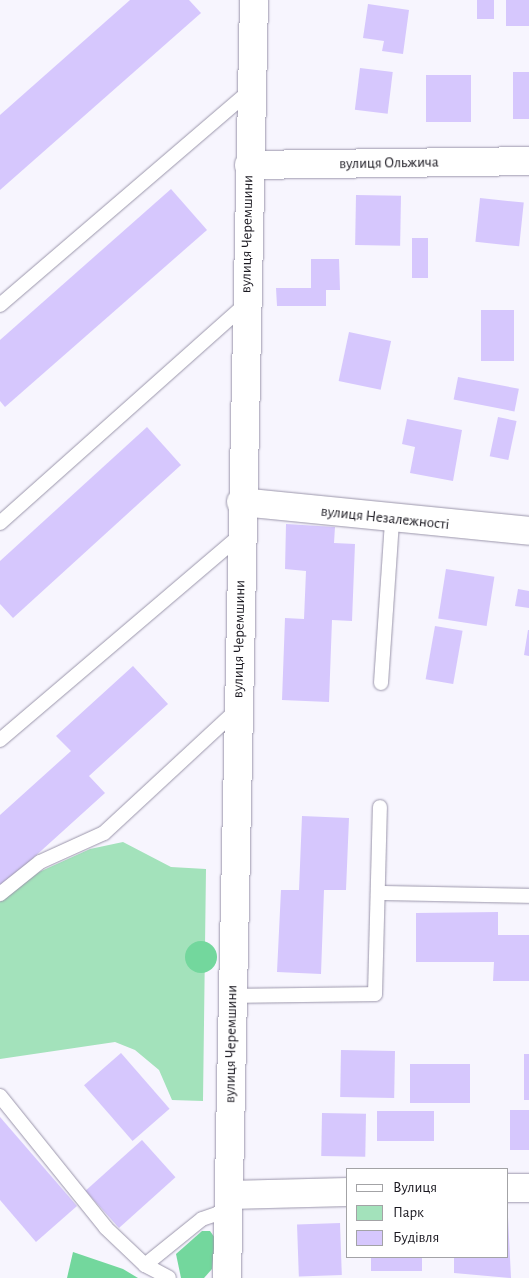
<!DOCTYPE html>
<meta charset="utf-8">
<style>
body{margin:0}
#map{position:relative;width:529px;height:1278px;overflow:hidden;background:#f7f5fe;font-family:"Alegreya Sans",sans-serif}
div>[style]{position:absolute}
.green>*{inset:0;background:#a3e2bb}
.forest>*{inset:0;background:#73d79d}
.round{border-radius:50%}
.building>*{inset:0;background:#d6c7fd;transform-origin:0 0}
.roads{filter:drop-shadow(0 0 1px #9b96ab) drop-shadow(0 0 1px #9b96ab)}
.lane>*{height:14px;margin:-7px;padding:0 7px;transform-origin:7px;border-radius:7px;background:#fff}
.street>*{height:28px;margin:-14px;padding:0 14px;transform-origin:14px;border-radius:14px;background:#fff}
span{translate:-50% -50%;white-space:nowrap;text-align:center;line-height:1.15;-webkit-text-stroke:4px #fff;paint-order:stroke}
.street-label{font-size:15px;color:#1a1820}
.legend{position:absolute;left:346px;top:1168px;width:162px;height:90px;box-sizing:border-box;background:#fff;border:1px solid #a3a3a6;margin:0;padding:6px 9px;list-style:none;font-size:15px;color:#1a1820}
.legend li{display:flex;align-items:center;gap:10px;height:25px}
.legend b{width:25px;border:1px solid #a3a3a6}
</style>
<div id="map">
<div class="green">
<i style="clip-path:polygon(123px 842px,171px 867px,206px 869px,203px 1101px,172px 1100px,159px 1070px,135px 1050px,115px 1042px,0 1059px,0 902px,39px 872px,90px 849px)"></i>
</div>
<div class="forest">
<i class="round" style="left:185px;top:941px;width:32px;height:32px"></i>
<i style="clip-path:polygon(202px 1231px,210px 1231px,215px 1238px,212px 1269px,204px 1278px,181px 1278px,176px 1254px)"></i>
<i style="clip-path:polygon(73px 1252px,123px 1269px,138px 1278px,67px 1278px)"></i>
</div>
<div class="building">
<i style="clip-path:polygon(130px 0,189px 0,201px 13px,0 190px,0 115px)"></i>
<i style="left:477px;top:0;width:17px;height:19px"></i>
<i style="left:506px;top:0;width:23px;height:26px"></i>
<i style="clip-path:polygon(368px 4px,409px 10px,403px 54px,382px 51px,384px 41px,363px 38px)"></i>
<i style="left:360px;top:68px;width:33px;height:42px;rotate:7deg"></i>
<i style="left:513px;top:72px;width:16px;height:47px"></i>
<i style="left:426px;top:75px;width:45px;height:47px"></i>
<i style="clip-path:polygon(171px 189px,207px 230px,5px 407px,0 401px,0 340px)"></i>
<i style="left:356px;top:195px;width:45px;height:50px;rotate:1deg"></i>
<i style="left:480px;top:198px;width:44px;height:44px;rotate:6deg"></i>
<i style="left:412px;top:238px;width:16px;height:40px"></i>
<i style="clip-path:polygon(311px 259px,339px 259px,340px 290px,326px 290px,326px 306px,277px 306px,276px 288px,311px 288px)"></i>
<i style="left:481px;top:310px;width:33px;height:51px"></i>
<i style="left:349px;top:332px;width:43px;height:50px;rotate:12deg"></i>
<i style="left:458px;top:377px;width:62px;height:23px;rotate:11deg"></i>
<i style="left:498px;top:417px;width:19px;height:40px;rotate:12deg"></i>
<i style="clip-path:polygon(407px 419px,462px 430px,453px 481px,410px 473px,415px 447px,402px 444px)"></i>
<i style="clip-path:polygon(147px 427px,181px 465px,13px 618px,0 604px,0 561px)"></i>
<i style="clip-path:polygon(286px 524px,335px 527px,334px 543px,355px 544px,352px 621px,332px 620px,329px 702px,282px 700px,285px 618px,304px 619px,306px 571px,285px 569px)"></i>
<i style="left:446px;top:569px;width:49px;height:50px;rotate:9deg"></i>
<i style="clip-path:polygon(518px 589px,529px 591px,529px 608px,515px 606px)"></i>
<i style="left:435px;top:626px;width:28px;height:54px;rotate:10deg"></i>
<i style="clip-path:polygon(528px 630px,529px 630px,529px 656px,524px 655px)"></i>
<i style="clip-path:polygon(133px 666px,168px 704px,89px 776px,105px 793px,0 888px,0 815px,71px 751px,56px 736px)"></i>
<i style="clip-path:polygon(302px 816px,349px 818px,346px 890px,324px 890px,321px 974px,277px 972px,281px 890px,299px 890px)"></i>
<i style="clip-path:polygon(498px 912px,498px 935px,529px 935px,529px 981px,493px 981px,494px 962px,416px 962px,416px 913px)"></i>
<i style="left:341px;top:1050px;width:54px;height:47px;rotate:1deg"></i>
<i style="left:121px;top:1053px;width:74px;height:49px;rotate:49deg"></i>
<i style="left:524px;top:1054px;width:5px;height:46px"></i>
<i style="left:410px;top:1064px;width:60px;height:39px"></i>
<i style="left:510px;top:1110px;width:19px;height:40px"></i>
<i style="left:377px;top:1111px;width:57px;height:30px"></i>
<i style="left:322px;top:1113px;width:44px;height:43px;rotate:1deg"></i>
<i style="clip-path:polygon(0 1117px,77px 1206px,36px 1242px,0 1200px)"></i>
<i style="left:142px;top:1140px;width:50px;height:76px;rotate:48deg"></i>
<i style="clip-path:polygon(508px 1217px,511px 1278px,454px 1273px,454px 1257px,508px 1257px)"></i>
<i style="left:340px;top:1223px;width:52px;height:43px;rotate:88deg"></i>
<i style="left:371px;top:1257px;width:51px;height:14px"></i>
</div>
<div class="roads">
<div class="lane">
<i style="left:0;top:305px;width:330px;rotate:-40.6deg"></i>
<i style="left:0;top:523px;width:329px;rotate:-41.7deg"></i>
<i style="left:381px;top:683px;width:163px;rotate:-86.1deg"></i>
<i style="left:0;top:740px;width:316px;rotate:-40.4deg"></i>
<i style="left:378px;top:893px;width:151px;rotate:1.1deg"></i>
<i style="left:0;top:894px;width:51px;rotate:-38.7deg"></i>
<i style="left:40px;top:862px;width:70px;rotate:-24.4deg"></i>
<i style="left:104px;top:833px;width:183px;rotate:-42.8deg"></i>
<i style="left:232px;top:996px;width:143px;rotate:-0.8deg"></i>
<i style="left:375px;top:994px;width:187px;rotate:-88.5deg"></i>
<i style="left:0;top:1096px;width:169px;rotate:51.2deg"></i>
<i style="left:106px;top:1228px;width:54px;rotate:43.5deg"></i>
<i style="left:145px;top:1265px;width:27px;rotate:28deg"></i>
<i style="left:145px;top:1265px;width:73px;rotate:-38.9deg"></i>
<i style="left:202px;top:1219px;width:28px;rotate:-19deg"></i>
</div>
<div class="street">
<i style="left:249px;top:165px;width:280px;rotate:-0.8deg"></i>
<i style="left:241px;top:502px;width:289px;rotate:5.7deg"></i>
<i style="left:508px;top:1188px;width:21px"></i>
<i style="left:229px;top:1195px;width:119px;rotate:-1.4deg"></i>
<i style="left:227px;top:1278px;width:1278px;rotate:-88.79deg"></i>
</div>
</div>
<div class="street-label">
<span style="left:389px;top:163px;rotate:-1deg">вулиця Ольжича</span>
<span style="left:247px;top:234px;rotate:-89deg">вулиця Черемшини</span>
<span style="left:385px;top:518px;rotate:6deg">вулиця Незалежності</span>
<span style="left:239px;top:639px;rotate:-89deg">вулиця Черемшини</span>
<span style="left:231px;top:1044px;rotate:-89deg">вулиця Черемшини</span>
</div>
<ul class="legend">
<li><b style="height:6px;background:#fff"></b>Вулиця</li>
<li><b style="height:14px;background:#a3e2bb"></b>Парк</li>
<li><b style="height:14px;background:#d6c7fd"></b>Будівля</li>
</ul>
</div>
